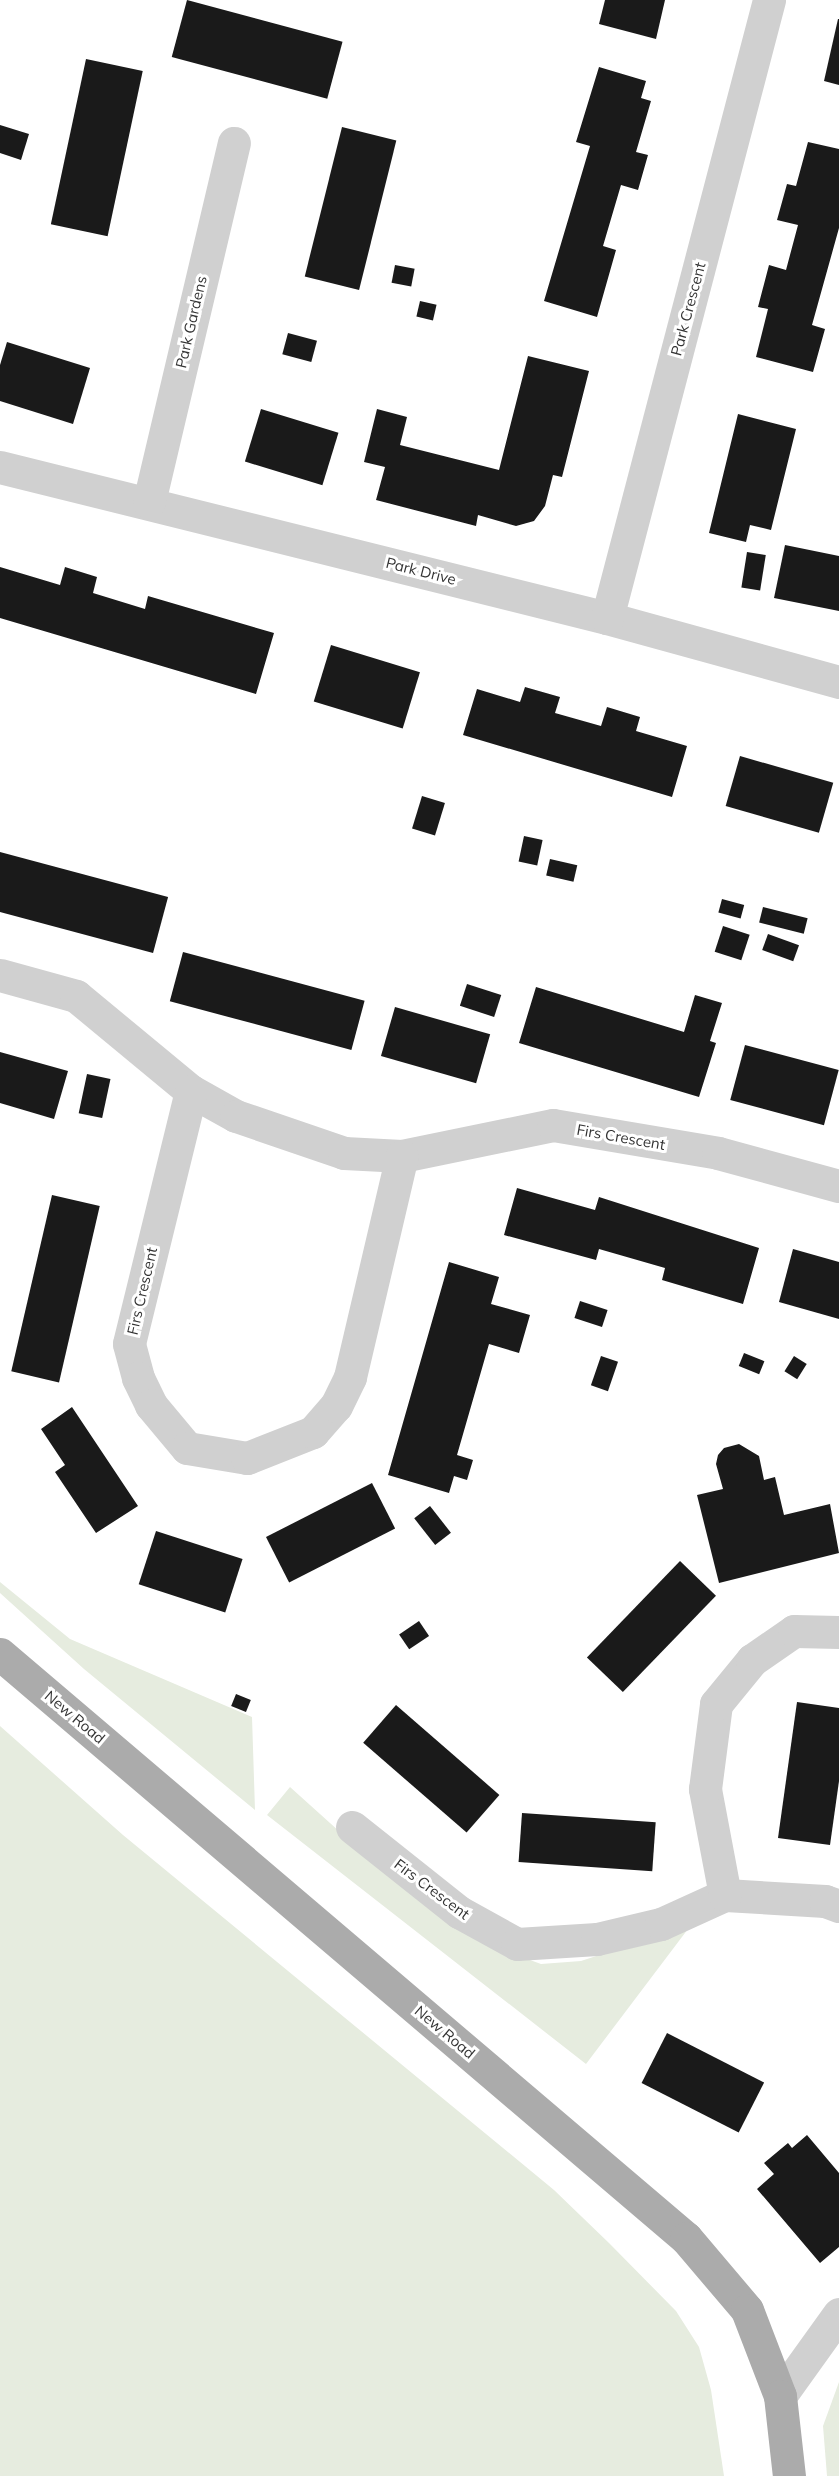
<!DOCTYPE html>
<style>
body{margin:0}
#map{position:relative;width:839px;height:2476px;overflow:hidden;background:#fff;font-family:Mulish,sans-serif}
div>[style]{position:absolute}
.green>*{inset:0;background:#e6ecdf}
.building>*{inset:0;background:#1a1a1a;transform-origin:0 0}
.minor>*{height:33px;margin:-16.5px;padding:0 16.5px;transform-origin:16.5px;border-radius:16.5px;background:#d0d0d0}
.major>*{height:33px;margin:-16.5px;padding:0 16.5px;transform-origin:16.5px;border-radius:16.5px;background:#ababab}
span{translate:-50% -50%;white-space:nowrap;text-align:center;line-height:1.15;-webkit-text-stroke:6px #fff;paint-order:stroke}
.street-label{font-size:15px;color:#333}
</style>
<div id="map">
<div class="green">
<i style="clip-path:polygon(0 1582px,70px 1639px,252px 1717px,255px 1810px,84px 1669px,0 1593px)"></i>
<i style="clip-path:polygon(0 1726px,123px 1835px,554px 2190px,609px 2243px,676px 2311px,699px 2347px,711px 2390px,724px 2476px,0 2476px)"></i>
<i style="clip-path:polygon(290px 1787px,390px 1877px,478px 1941px,541px 1964px,581px 1961px,691px 1925px,586px 2064px,267px 1815px)"></i>
<i style="clip-path:polygon(839px 2382px,839px 2476px,827px 2476px,823px 2426px)"></i>
</div>
<div class="building">
<i style="left:187px;top:0;width:161px;height:59px;rotate:15deg"></i>
<i style="clip-path:polygon(605px 0,665px 0,656px 39px,599px 24px)"></i>
<i style="clip-path:polygon(838px 19px,839px 19px,839px 85px,824px 81px)"></i>
<i style="left:86px;top:59px;width:58px;height:169px;rotate:12deg"></i>
<i style="clip-path:polygon(599px 67px,646px 81px,641px 98px,651px 101px,636px 152px,648px 155px,638px 190px,621px 185px,603px 246px,616px 250px,597px 317px,544px 301px,590px 146px,576px 142px)"></i>
<i style="clip-path:polygon(0 125px,29px 134px,21px 160px,0 153px)"></i>
<i style="left:342px;top:127px;width:56px;height:154px;rotate:14deg"></i>
<i style="clip-path:polygon(808px 142px,839px 149px,839px 228px,812px 325px,825px 329px,813px 372px,756px 357px,768px 309px,758px 307px,769px 265px,786px 270px,798px 225px,777px 220px,787px 184px,796px 186px)"></i>
<i style="left:395px;top:265px;width:20px;height:18px;rotate:11deg"></i>
<i style="left:420px;top:301px;width:17px;height:16px;rotate:13deg"></i>
<i style="left:288px;top:333px;width:30px;height:22px;rotate:15deg"></i>
<i style="clip-path:polygon(7px 342px,90px 368px,73px 424px,0 401px,0 365px)"></i>
<i style="clip-path:polygon(528px 356px,589px 371px,562px 477px,553px 475px,545px 506px,534px 521px,516px 526px,478px 515px,476px 526px,376px 500px,385px 467px,364px 462px,377px 409px,407px 417px,400px 445px,499px 470px)"></i>
<i style="left:261px;top:409px;width:81px;height:55px;rotate:17deg"></i>
<i style="clip-path:polygon(738px 414px,796px 429px,771px 530px,750px 525px,746px 542px,709px 533px)"></i>
<i style="clip-path:polygon(785px 545px,839px 556px,839px 611px,774px 598px)"></i>
<i style="left:747px;top:552px;width:19px;height:36px;rotate:9deg"></i>
<i style="clip-path:polygon(0 567px,60px 585px,65px 567px,97px 577px,93px 593px,145px 609px,148px 596px,274px 633px,256px 694px,0 618px)"></i>
<i style="left:331px;top:645px;width:93px;height:59px;rotate:17deg"></i>
<i style="clip-path:polygon(525px 687px,560px 697px,555px 713px,601px 726px,607px 707px,640px 717px,636px 731px,687px 746px,672px 797px,463px 735px,477px 689px,520px 702px)"></i>
<i style="left:740px;top:756px;width:97px;height:52px;rotate:16deg"></i>
<i style="left:422px;top:796px;width:24px;height:34px;rotate:17deg"></i>
<i style="left:524px;top:836px;width:19px;height:26px;rotate:12deg"></i>
<i style="left:0;top:852px;width:174px;height:58px;rotate:15deg"></i>
<i style="left:550px;top:859px;width:28px;height:17px;rotate:13deg"></i>
<i style="left:722px;top:899px;width:23px;height:14px;rotate:15deg"></i>
<i style="left:763px;top:907px;width:46px;height:16px;rotate:14deg"></i>
<i style="left:723px;top:926px;width:28px;height:27px;rotate:18deg"></i>
<i style="left:768px;top:934px;width:33px;height:17px;rotate:20deg"></i>
<i style="left:183px;top:952px;width:188px;height:51px;rotate:15deg"></i>
<i style="left:467px;top:984px;width:36px;height:23px;rotate:18deg"></i>
<i style="clip-path:polygon(536px 987px,684px 1032px,695px 995px,722px 1003px,710px 1041px,716px 1043px,699px 1097px,519px 1043px)"></i>
<i style="left:395px;top:1007px;width:99px;height:51px;rotate:16deg"></i>
<i style="left:745px;top:1045px;width:97px;height:57px;rotate:15deg"></i>
<i style="clip-path:polygon(0 1052px,68px 1071px,54px 1119px,0 1103px)"></i>
<i style="left:87px;top:1074px;width:24px;height:40px;rotate:12deg"></i>
<i style="clip-path:polygon(517px 1188px,595px 1210px,599px 1197px,759px 1248px,743px 1304px,662px 1280px,665px 1268px,599px 1249px,596px 1260px,504px 1235px)"></i>
<i style="left:52px;top:1195px;width:49px;height:181px;rotate:13deg"></i>
<i style="clip-path:polygon(793px 1249px,839px 1262px,839px 1319px,779px 1302px)"></i>
<i style="clip-path:polygon(449px 1262px,499px 1277px,491px 1304px,530px 1315px,519px 1353px,489px 1344px,457px 1455px,473px 1460px,467px 1480px,454px 1476px,449px 1493px,388px 1475px)"></i>
<i style="left:580px;top:1301px;width:29px;height:18px;rotate:18deg"></i>
<i style="left:744px;top:1353px;width:22px;height:14px;rotate:22deg"></i>
<i style="left:601px;top:1356px;width:18px;height:31px;rotate:19deg"></i>
<i style="left:794px;top:1356px;width:15px;height:18px;rotate:32deg"></i>
<i style="clip-path:polygon(72px 1407px,138px 1506px,96px 1533px,55px 1472px,65px 1465px,41px 1429px)"></i>
<i style="clip-path:polygon(739px 1444px,759px 1456px,764px 1480px,775px 1477px,784px 1515px,830px 1504px,839px 1553px,719px 1583px,697px 1495px,723px 1489px,716px 1464px,718px 1455px,724px 1448px)"></i>
<i style="left:372px;top:1483px;width:51px;height:119px;rotate:63deg"></i>
<i style="left:430px;top:1506px;width:34px;height:20px;rotate:52deg"></i>
<i style="left:156px;top:1531px;width:91px;height:56px;rotate:18deg"></i>
<i style="left:680px;top:1561px;width:50px;height:134px;rotate:44deg"></i>
<i style="left:419px;top:1621px;width:18px;height:24px;rotate:56deg"></i>
<i style="left:236px;top:1694px;width:16px;height:13px;rotate:22deg"></i>
<i style="clip-path:polygon(797px 1702px,839px 1708px,839px 1781px,830px 1845px,778px 1838px)"></i>
<i style="left:396px;top:1705px;width:137px;height:50px;rotate:41deg"></i>
<i style="left:522px;top:1813px;width:134px;height:49px;rotate:4deg"></i>
<i style="left:667px;top:2033px;width:109px;height:56px;rotate:27deg"></i>
<i style="clip-path:polygon(807px 2135px,839px 2173px,839px 2247px,820px 2263px,757px 2189px,774px 2174px,764px 2163px,788px 2143px,792px 2148px)"></i>
</div>
<div class="minor">
<i style="left:0;top:467px;width:625px;rotate:13.97deg"></i>
<i style="left:607px;top:618px;width:241px;rotate:15.4deg"></i>
<i style="left:149px;top:502px;width:369px;rotate:-76.7deg"></i>
<i style="left:607px;top:618px;width:639px;rotate:-75.31deg"></i>
<i style="left:0;top:975px;width:79px;rotate:15.4deg"></i>
<i style="left:76px;top:996px;width:149px;rotate:39.6deg"></i>
<i style="left:191px;top:1091px;width:51px;rotate:29.1deg"></i>
<i style="left:236px;top:1116px;width:114px;rotate:18.9deg"></i>
<i style="left:344px;top:1153px;width:58px;rotate:3deg"></i>
<i style="left:402px;top:1156px;width:154px;rotate:-11.6deg"></i>
<i style="left:553px;top:1125px;width:167px;rotate:9.6deg"></i>
<i style="left:718px;top:1153px;width:125px;rotate:15.3deg"></i>
<i style="left:191px;top:1091px;width:260px;rotate:103.8deg"></i>
<i style="left:129px;top:1344px;width:35px;rotate:75deg"></i>
<i style="left:138px;top:1378px;width:30px;rotate:64deg"></i>
<i style="left:151px;top:1405px;width:56px;rotate:50.1deg"></i>
<i style="left:187px;top:1448px;width:61px;rotate:9.5deg"></i>
<i style="left:247px;top:1458px;width:71px;rotate:-21.5deg"></i>
<i style="left:313px;top:1432px;width:35px;rotate:-49deg"></i>
<i style="left:336px;top:1406px;width:32px;rotate:-64deg"></i>
<i style="left:350px;top:1377px;width:227px;rotate:-76.8deg"></i>
<i style="left:352px;top:1827px;width:137px;rotate:38.5deg"></i>
<i style="left:459px;top:1912px;width:66px;rotate:28.9deg"></i>
<i style="left:517px;top:1944px;width:80px;rotate:-3.6deg"></i>
<i style="left:597px;top:1939px;width:66px;rotate:-13.2deg"></i>
<i style="left:661px;top:1924px;width:70px;rotate:-24.4deg"></i>
<i style="left:725px;top:1895px;width:100px;rotate:3.4deg"></i>
<i style="left:825px;top:1901px;width:15px;rotate:20deg"></i>
<i style="left:725px;top:1895px;width:108px;rotate:-100.7deg"></i>
<i style="left:705px;top:1789px;width:86px;rotate:-82.6deg"></i>
<i style="left:716px;top:1704px;width:57px;rotate:-50.7deg"></i>
<i style="left:752px;top:1660px;width:51px;rotate:-34.6deg"></i>
<i style="left:794px;top:1631px;width:45px;rotate:1.3deg"></i>
<i style="left:780px;top:2396px;width:101px;rotate:-54.3deg"></i>
</div>
<div class="major">
<i style="left:0;top:1654px;width:901px;rotate:40.41deg"></i>
<i style="left:686px;top:2238px;width:94px;rotate:49.7deg"></i>
<i style="left:747px;top:2310px;width:92px;rotate:69deg"></i>
<i style="left:780px;top:2396px;width:81px;rotate:83.6deg"></i>
</div>
<div class="street-label">
<span style="left:688px;top:309px;rotate:-75deg">Park Crescent</span>
<span style="left:191px;top:322px;rotate:-77deg">Park Gardens</span>
<span style="left:421px;top:571px;rotate:14deg">Park Drive</span>
<span style="left:621px;top:1137px;rotate:10deg">Firs Crescent</span>
<span style="left:142px;top:1291px;rotate:-77deg">Firs Crescent</span>
<span style="left:75px;top:1717px;rotate:40deg">New Road</span>
<span style="left:432px;top:1889px;rotate:37deg">Firs Crescent</span>
<span style="left:445px;top:2032px;rotate:40deg">New Road</span>
</div>
</div>
